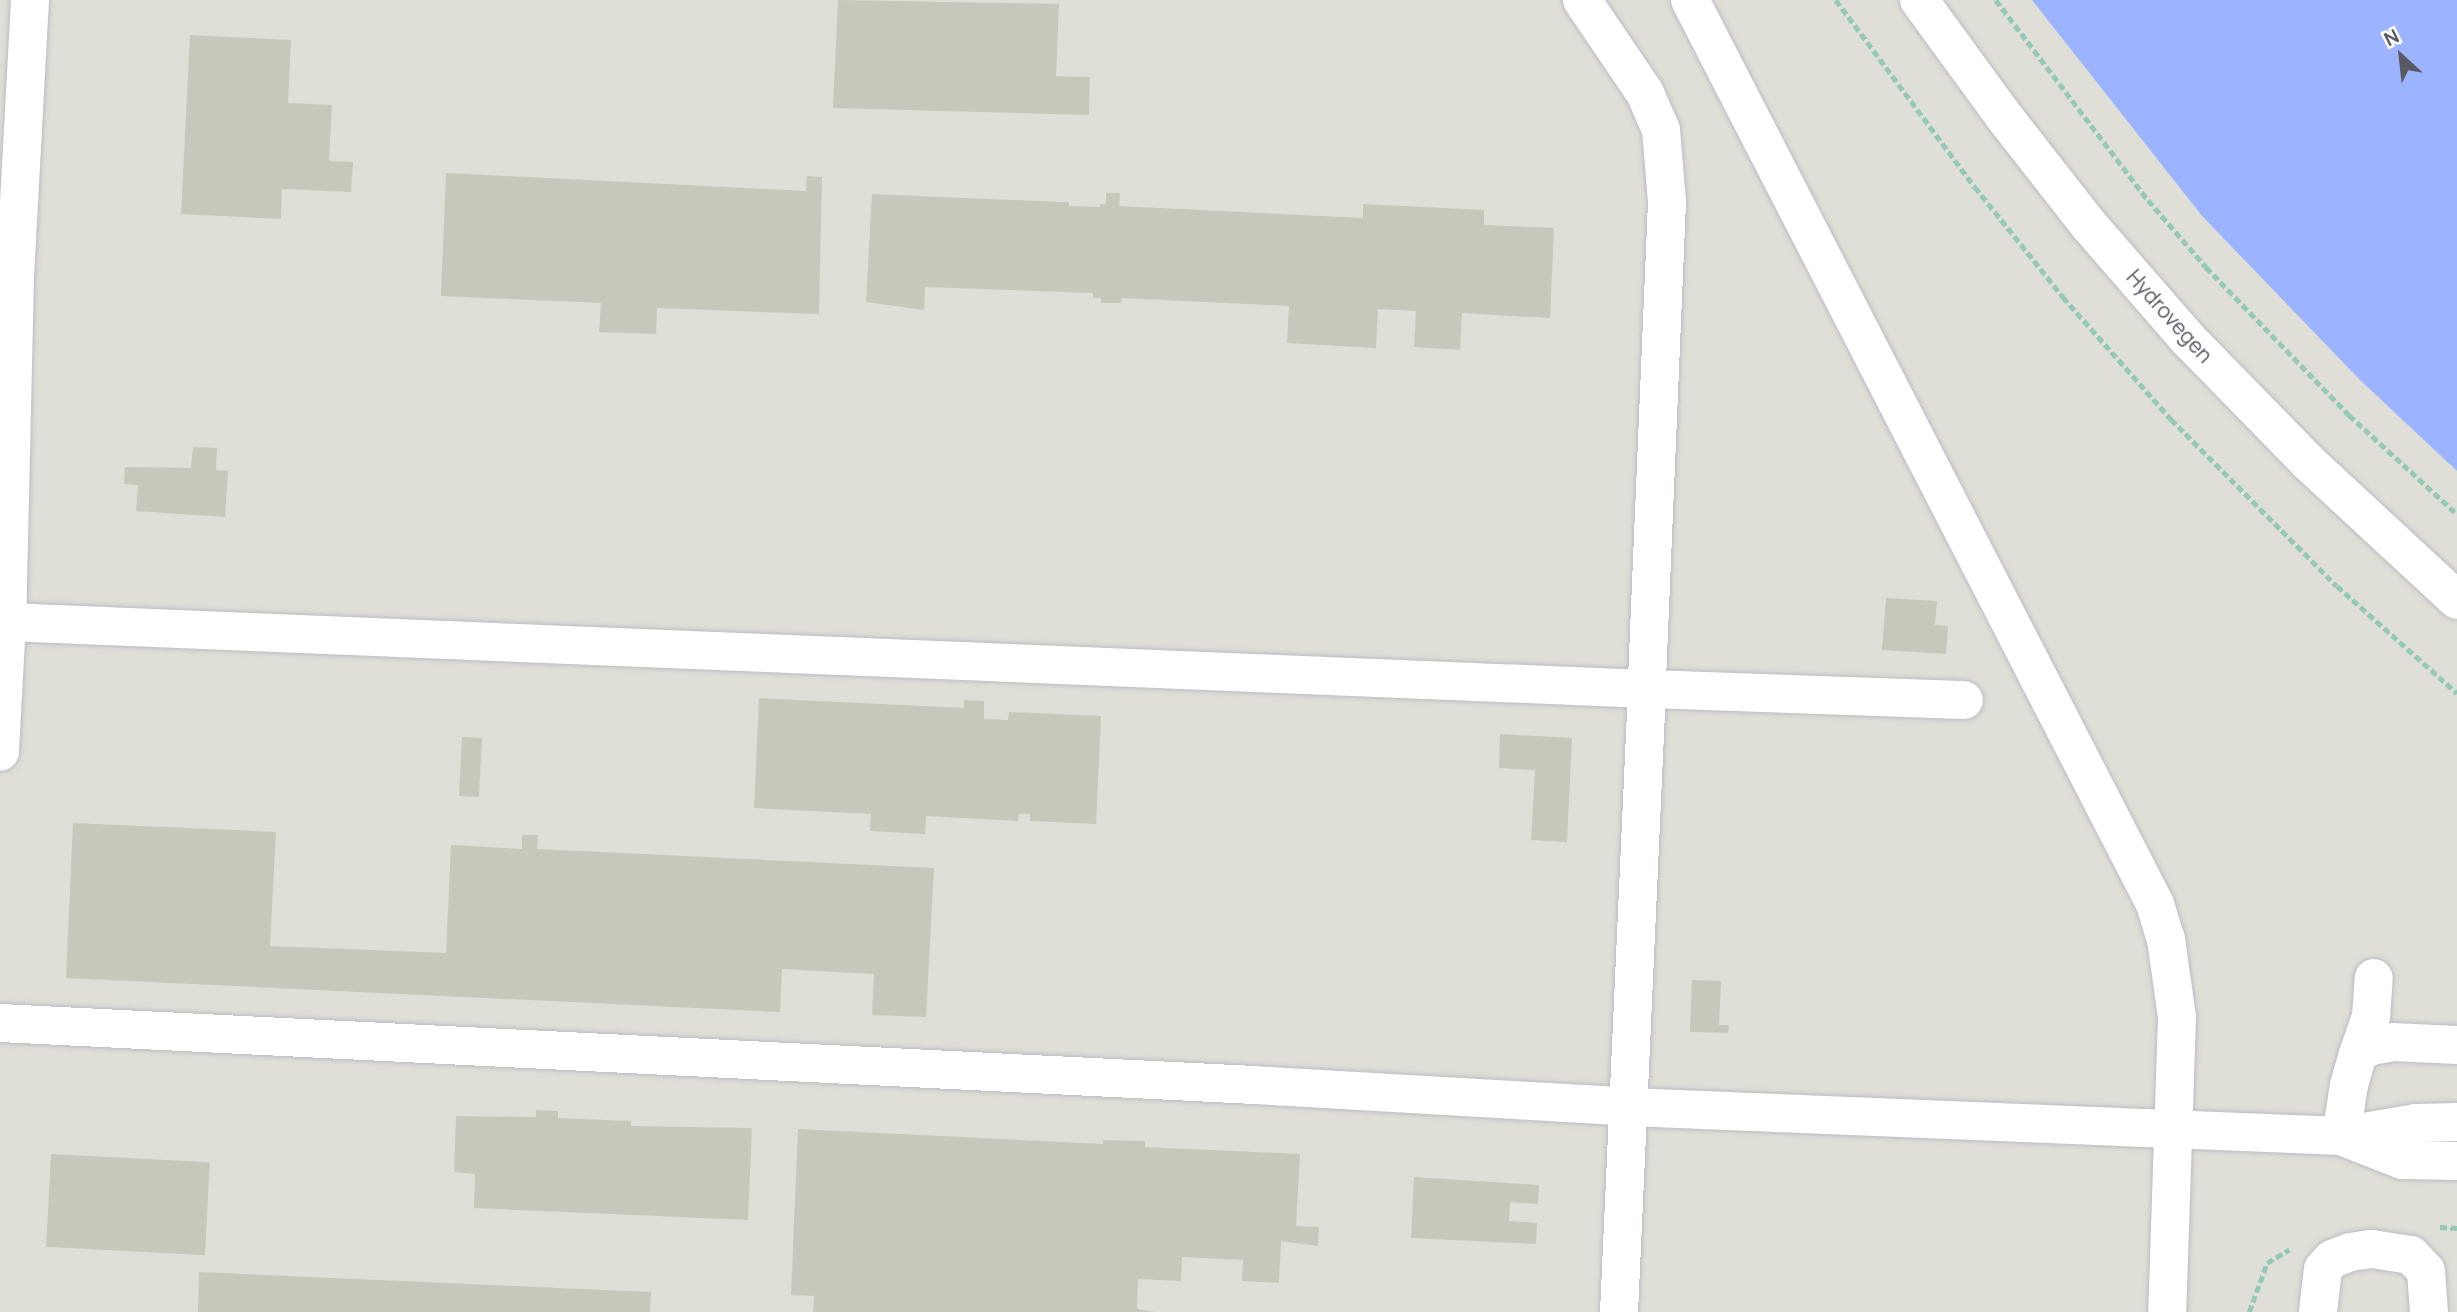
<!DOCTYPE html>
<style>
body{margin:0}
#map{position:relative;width:2457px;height:1312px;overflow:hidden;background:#ebecdf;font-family:Manrope,sans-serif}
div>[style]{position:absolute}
.industrial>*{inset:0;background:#dfdfd7}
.water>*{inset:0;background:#9cb3ff}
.building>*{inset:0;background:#c7c7bc;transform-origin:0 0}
.path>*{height:4.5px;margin-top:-2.25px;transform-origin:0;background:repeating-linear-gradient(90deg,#94c9b5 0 7px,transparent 0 10.5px)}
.roads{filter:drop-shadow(0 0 2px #bcbcc4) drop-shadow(0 0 2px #bcbcc4)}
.minor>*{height:38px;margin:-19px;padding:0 19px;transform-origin:19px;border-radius:19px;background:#fff}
span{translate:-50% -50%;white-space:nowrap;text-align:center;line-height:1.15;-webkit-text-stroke:5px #fff;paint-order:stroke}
.street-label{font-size:21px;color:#585961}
.north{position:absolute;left:2366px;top:21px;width:70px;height:70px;-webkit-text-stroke:5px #fff;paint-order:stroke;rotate:333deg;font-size:19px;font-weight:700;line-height:28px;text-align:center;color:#585961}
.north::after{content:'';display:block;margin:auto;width:24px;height:32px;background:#585961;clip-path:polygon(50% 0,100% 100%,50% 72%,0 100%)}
</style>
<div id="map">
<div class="industrial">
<i style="clip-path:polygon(0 0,2032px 0,2202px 216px,2360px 380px,2457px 471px,2457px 1312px,0 1312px)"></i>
</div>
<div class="water">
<i style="clip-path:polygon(2032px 0,2457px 0,2457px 471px,2360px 380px,2202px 216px)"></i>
</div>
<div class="building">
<i style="clip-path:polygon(838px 0,1059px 4px,1056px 76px,1090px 77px,1089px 115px,833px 108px)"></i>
<i style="clip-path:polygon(190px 35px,291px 40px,288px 103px,332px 105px,329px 161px,353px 162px,351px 192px,282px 189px,281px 219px,181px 214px)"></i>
<i style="clip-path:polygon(446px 173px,806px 191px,807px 176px,822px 177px,819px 314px,657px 308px,656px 334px,599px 332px,601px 303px,441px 296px)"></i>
<i style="clip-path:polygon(1106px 193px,1120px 193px,1119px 206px,1363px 218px,1363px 204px,1484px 210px,1484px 225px,1554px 228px,1550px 318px,1462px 313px,1460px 350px,1414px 347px,1416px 311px,1378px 309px,1376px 348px,1287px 343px,1289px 306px,1122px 298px,1121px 303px,1101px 303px,1101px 298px,1093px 298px,1093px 293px,925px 287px,924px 310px,866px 302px,872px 194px,1061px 202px,1069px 202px,1069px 206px,1100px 207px,1100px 204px,1106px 204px)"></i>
<i style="clip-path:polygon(193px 447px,217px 448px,216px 470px,228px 471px,225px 517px,136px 511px,138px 485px,124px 484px,125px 467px,191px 468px)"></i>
<i style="clip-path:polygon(1886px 598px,1937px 601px,1935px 625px,1948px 626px,1946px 654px,1882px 650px)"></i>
<i style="clip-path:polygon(759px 698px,964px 708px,964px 700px,984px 701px,984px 719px,1008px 720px,1009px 712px,1101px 716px,1096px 824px,1030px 821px,1030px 814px,1019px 814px,1018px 821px,926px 816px,925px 834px,870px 831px,871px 814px,754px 808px)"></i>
<i style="clip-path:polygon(1500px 734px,1572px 738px,1567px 842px,1531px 840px,1535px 770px,1499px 768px)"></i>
<i style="left:462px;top:737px;width:20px;height:59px;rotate:3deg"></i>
<i style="clip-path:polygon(73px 823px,276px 832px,270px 946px,446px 953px,451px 845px,522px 849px,522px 835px,538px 835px,537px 849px,934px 868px,926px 1017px,872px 1015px,874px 974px,782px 969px,780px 1012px,66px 978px)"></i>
<i style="clip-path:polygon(1692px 980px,1721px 981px,1719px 1025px,1729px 1025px,1728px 1033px,1690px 1032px)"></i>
<i style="clip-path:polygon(536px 1110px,558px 1111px,558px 1118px,631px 1121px,631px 1126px,752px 1128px,748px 1220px,474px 1208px,475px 1174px,454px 1172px,456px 1116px,536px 1117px)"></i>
<i style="clip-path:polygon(798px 1129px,1103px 1144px,1103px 1140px,1145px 1141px,1145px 1147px,1300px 1154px,1296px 1226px,1319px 1227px,1318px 1246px,1281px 1241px,1279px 1283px,1242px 1281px,1243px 1260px,1182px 1257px,1181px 1281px,1138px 1279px,1137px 1309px,1155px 1312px,813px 1312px,814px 1296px,791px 1295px)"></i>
<i style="left:51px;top:1154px;width:159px;height:93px;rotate:3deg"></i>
<i style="clip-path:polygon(1414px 1177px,1539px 1185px,1538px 1204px,1510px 1202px,1509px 1221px,1537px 1223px,1536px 1244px,1411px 1238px)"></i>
<i style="clip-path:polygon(199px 1272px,651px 1292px,650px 1312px,198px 1312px)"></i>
</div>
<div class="path">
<i style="left:1836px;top:0;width:233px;rotate:53.4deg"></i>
<i style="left:1975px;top:187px;width:141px;rotate:51.3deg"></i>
<i style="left:2063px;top:297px;width:163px;rotate:48.5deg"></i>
<i style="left:2171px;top:419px;width:235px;rotate:45.2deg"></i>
<i style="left:2337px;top:586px;width:161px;rotate:41.7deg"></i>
<i style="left:1996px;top:0;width:251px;rotate:52.8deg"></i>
<i style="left:2148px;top:200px;width:89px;rotate:49.1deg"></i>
<i style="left:2206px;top:267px;width:206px;rotate:46deg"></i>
<i style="left:2349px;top:415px;width:147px;rotate:42.5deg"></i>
<i style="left:2440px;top:1227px;width:17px;rotate:3deg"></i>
<i style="left:2249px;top:1312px;width:52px;rotate:-69.8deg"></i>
<i style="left:2267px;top:1263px;width:26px;rotate:-31deg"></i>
</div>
<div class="roads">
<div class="minor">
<i style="left:30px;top:0;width:277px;rotate:93.1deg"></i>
<i style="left:15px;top:277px;width:345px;rotate:91.3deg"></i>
<i style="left:7px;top:622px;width:1641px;rotate:2.34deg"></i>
<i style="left:1647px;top:689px;width:624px;rotate:92.57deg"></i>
<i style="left:1582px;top:0;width:112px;rotate:55.9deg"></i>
<i style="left:1645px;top:93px;width:40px;rotate:66.6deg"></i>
<i style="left:1661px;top:130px;width:72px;rotate:85.2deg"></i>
<i style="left:1667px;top:202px;width:487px;rotate:92.4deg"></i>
<i style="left:1647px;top:689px;width:317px;rotate:2deg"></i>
<i style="left:1690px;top:0;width:1017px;rotate:62.78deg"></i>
<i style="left:2155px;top:904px;width:37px;rotate:73deg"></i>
<i style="left:2166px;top:939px;width:79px;rotate:82deg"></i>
<i style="left:2177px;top:1017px;width:295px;rotate:91.9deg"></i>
<i style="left:1919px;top:0;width:141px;rotate:53.9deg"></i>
<i style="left:2002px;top:114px;width:140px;rotate:52deg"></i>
<i style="left:2088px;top:224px;width:154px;rotate:49deg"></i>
<i style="left:2189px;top:340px;width:170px;rotate:45.7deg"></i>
<i style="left:2308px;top:462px;width:203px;rotate:42.8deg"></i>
<i style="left:0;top:621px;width:7px;rotate:8deg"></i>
<i style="left:7px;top:622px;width:130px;rotate:93.1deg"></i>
<i style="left:0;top:1023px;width:1255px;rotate:2.83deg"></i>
<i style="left:1253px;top:1085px;width:377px;rotate:3.3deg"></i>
<i style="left:1629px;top:1107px;width:713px;rotate:2.33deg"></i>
<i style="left:2341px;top:1136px;width:76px;rotate:-9.8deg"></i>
<i style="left:2416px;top:1123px;width:41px;rotate:-1.4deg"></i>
<i style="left:2358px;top:1054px;width:39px;rotate:-71deg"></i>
<i style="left:2371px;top:1017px;width:39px;rotate:-86deg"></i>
<i style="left:2341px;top:1136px;width:52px;rotate:-81.1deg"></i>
<i style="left:2349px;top:1085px;width:32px;rotate:-74deg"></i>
<i style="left:2358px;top:1054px;width:15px;rotate:-32deg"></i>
<i style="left:2371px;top:1046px;width:22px;rotate:-10deg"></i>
<i style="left:2393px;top:1042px;width:64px;rotate:2.7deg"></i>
<i style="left:2341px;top:1136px;width:66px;rotate:21.5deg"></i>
<i style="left:2402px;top:1160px;width:55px;rotate:1deg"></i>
<i style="left:2318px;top:1312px;width:43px;rotate:-83.4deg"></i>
<i style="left:2323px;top:1269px;width:13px;rotate:-48deg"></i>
<i style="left:2332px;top:1259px;width:19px;rotate:-21deg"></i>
<i style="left:2350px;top:1252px;width:22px;rotate:-8deg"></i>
<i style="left:2372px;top:1249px;width:39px;rotate:9deg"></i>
<i style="left:2411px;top:1255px;width:22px;rotate:47deg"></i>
<i style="left:2426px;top:1271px;width:41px;rotate:85.8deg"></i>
</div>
</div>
<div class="street-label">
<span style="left:2170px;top:316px;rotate:48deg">Hydrovegen</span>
</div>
<div class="north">N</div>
</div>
